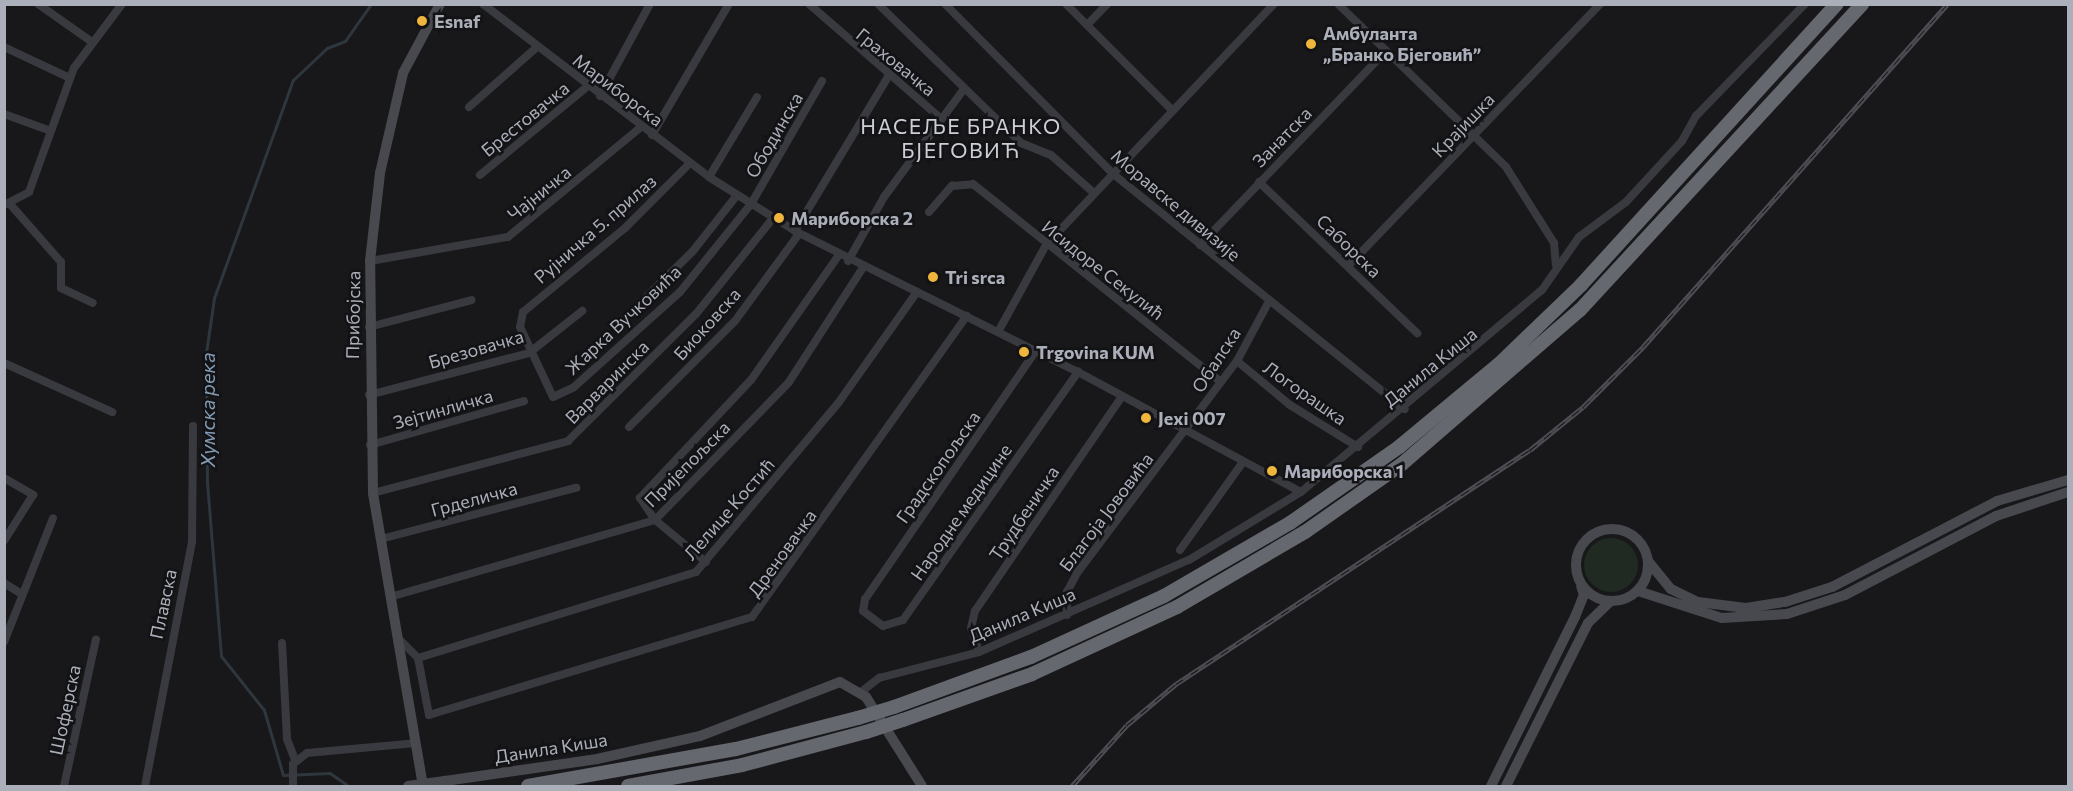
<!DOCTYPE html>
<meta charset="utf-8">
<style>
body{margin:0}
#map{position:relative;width:2073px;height:791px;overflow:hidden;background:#18181a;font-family:Commissioner,sans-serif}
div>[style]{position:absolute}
.green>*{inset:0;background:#202922}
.round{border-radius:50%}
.stream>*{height:3px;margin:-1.5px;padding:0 1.5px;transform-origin:1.5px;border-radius:1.5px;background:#2e373e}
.street>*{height:8px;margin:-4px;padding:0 4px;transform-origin:4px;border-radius:4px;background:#393a3f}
.secondary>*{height:10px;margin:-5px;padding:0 5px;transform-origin:5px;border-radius:5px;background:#47494f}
.secondary>.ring{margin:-5px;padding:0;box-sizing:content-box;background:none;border:10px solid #47494f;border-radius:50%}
.highway>*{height:14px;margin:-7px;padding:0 7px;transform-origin:7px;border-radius:7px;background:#666870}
.rail>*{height:5px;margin-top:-2.5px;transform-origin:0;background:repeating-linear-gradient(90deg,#131316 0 9px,#4d4e54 0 18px);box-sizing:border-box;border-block:2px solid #4d4e54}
.secondary-bridge>*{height:10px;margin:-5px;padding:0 5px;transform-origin:5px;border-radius:5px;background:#47494f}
.highway-bridge>*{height:14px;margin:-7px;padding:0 7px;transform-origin:7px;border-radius:7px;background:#666870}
.dots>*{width:16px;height:16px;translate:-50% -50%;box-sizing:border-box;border:3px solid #131316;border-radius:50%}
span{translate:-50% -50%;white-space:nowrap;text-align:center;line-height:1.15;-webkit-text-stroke:5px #131316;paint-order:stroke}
.poi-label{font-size:18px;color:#abafba;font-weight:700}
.left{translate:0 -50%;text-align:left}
.street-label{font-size:18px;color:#abafba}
.water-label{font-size:20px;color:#839cb4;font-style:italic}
.quarter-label{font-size:21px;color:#ccced6;letter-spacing:1.5px}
.frame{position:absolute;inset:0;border:6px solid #abafba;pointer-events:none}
</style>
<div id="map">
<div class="green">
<i class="round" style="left:1584px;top:538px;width:54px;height:54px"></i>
</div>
<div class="stream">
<i style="left:347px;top:785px;width:21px;rotate:-145deg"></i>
<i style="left:330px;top:773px;width:47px;rotate:177.6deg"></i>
<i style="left:283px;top:775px;width:68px;rotate:-106.3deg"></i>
<i style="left:264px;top:710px;width:69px;rotate:-128.5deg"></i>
<i style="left:221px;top:656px;width:175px;rotate:-94.6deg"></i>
<i style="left:207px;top:482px;width:129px;rotate:-90.4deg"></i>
<i style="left:206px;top:353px;width:56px;rotate:-81.7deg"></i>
<i style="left:214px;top:298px;width:232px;rotate:-70.1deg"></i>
<i style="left:293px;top:80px;width:47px;rotate:-43.3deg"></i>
<i style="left:327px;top:48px;width:19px;rotate:-21deg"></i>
<i style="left:345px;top:41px;width:45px;rotate:-54.9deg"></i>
</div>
<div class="street">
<i style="left:38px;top:4px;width:66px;rotate:35.1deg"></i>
<i style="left:483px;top:4px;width:285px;rotate:37.4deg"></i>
<i style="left:709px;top:177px;width:102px;rotate:32.1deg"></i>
<i style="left:795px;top:231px;width:316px;rotate:26.5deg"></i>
<i style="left:1078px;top:372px;width:253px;rotate:28.3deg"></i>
<i style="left:809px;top:4px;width:172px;rotate:41deg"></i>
<i style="left:878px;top:4px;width:199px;rotate:44.2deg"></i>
<i style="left:1021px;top:143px;width:32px;rotate:22deg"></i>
<i style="left:1051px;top:155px;width:57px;rotate:41.5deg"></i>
<i style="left:945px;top:4px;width:238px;rotate:45.3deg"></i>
<i style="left:1112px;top:173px;width:376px;rotate:38.9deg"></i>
<i style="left:1066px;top:4px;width:150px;rotate:45deg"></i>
<i style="left:1338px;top:4px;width:234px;rotate:44.1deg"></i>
<i style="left:1506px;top:167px;width:90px;rotate:57.7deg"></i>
<i style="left:1554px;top:243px;width:22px;rotate:85deg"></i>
<i style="left:1087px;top:25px;width:29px;rotate:-46deg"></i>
<i style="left:4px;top:47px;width:73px;rotate:25.2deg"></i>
<i style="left:600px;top:96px;width:105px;rotate:-61.5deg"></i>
<i style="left:469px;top:107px;width:91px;rotate:-41.4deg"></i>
<i style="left:4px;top:114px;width:47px;rotate:20deg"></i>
<i style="left:652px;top:135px;width:152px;rotate:-59.6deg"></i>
<i style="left:690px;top:163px;width:92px;rotate:135deg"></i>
<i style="left:625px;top:228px;width:132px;rotate:140.5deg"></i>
<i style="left:523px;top:312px;width:15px;rotate:101deg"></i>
<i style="left:520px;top:327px;width:77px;rotate:64.8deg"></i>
<i style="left:553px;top:397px;width:23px;rotate:-25deg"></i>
<i style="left:574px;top:387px;width:142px;rotate:-41.9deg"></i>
<i style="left:680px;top:292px;width:113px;rotate:-51.1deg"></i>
<i style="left:751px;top:204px;width:142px;rotate:-60deg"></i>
<i style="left:480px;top:175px;width:140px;rotate:-39.5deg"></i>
<i style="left:709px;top:177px;width:93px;rotate:-59deg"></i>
<i style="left:1259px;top:182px;width:219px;rotate:43.7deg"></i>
<i style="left:10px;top:204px;width:77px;rotate:48.7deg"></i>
<i style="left:61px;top:262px;width:26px;rotate:90deg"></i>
<i style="left:61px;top:288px;width:35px;rotate:25deg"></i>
<i style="left:4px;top:205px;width:28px;rotate:-27deg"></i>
<i style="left:29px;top:192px;width:132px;rotate:-70.1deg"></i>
<i style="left:74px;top:68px;width:80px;rotate:-53.1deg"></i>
<i style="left:929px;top:212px;width:35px;rotate:-49deg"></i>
<i style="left:952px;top:186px;width:21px;rotate:-5deg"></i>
<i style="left:973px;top:184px;width:317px;rotate:38.6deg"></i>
<i style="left:795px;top:231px;width:180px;rotate:-58.9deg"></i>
<i style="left:1200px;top:245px;width:269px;rotate:-46.2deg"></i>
<i style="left:370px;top:261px;width:140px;rotate:-9.9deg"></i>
<i style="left:508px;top:237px;width:173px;rotate:-39.6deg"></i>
<i style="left:848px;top:261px;width:73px;rotate:-60.6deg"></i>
<i style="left:884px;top:197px;width:134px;rotate:-53.5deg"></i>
<i style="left:1348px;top:266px;width:364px;rotate:-46.1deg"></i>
<i style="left:625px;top:318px;width:95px;rotate:-44.6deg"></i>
<i style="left:693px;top:251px;width:71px;rotate:-51.8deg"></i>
<i style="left:369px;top:327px;width:106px;rotate:-14.7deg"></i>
<i style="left:998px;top:332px;width:99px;rotate:-61.1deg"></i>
<i style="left:1046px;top:245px;width:332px;rotate:-46.6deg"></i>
<i style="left:1035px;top:352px;width:300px;rotate:124.5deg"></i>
<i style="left:865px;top:599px;width:12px;rotate:99deg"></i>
<i style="left:863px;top:611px;width:25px;rotate:37deg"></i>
<i style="left:883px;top:626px;width:21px;rotate:-17deg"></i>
<i style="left:903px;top:620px;width:304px;rotate:-54.8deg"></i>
<i style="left:1237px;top:361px;width:69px;rotate:39.7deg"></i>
<i style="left:1290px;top:405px;width:80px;rotate:31.7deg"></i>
<i style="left:4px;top:363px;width:119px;rotate:24.4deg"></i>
<i style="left:369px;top:395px;width:165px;rotate:-14.7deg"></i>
<i style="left:529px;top:353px;width:68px;rotate:-38.4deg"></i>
<i style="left:629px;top:427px;width:150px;rotate:-45deg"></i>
<i style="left:735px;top:321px;width:108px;rotate:-53.7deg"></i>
<i style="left:370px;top:445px;width:160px;rotate:-15.9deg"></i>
<i style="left:4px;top:478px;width:34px;rotate:30deg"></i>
<i style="left:33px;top:495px;width:54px;rotate:122.2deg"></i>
<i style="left:373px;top:493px;width:202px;rotate:-14.9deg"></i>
<i style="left:568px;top:441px;width:180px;rotate:-44.8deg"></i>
<i style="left:696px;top:314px;width:124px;rotate:-51.2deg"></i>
<i style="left:381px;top:539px;width:202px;rotate:-14.7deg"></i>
<i style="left:1180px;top:550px;width:108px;rotate:-54.4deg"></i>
<i style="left:706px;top:562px;width:66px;rotate:-140.5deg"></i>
<i style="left:655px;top:520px;width:27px;rotate:-124deg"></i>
<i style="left:640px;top:498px;width:162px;rotate:-46.8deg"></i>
<i style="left:751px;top:380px;width:151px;rotate:-54.9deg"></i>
<i style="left:4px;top:583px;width:19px;rotate:32deg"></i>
<i style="left:390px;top:597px;width:276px;rotate:-16.2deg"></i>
<i style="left:655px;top:520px;width:192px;rotate:-45.8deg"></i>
<i style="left:789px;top:382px;width:135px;rotate:-57.1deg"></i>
<i style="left:1067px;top:615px;width:23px;rotate:-90deg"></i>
<i style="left:1067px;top:592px;width:21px;rotate:-62deg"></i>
<i style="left:1077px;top:573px;width:266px;rotate:-53deg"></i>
<i style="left:1237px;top:361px;width:68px;rotate:-61.9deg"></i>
<i style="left:397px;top:637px;width:30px;rotate:45deg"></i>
<i style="left:418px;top:658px;width:58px;rotate:79.1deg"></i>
<i style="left:429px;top:715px;width:338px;rotate:-16.9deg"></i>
<i style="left:752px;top:617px;width:370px;rotate:-54.5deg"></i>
<i style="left:4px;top:642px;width:133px;rotate:-68.4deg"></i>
<i style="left:282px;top:643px;width:96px;rotate:87deg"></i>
<i style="left:287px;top:739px;width:22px;rotate:69deg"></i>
<i style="left:979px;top:652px;width:25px;rotate:-108deg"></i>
<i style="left:971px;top:628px;width:17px;rotate:-77deg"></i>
<i style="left:975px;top:611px;width:260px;rotate:-55.6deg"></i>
<i style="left:418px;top:658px;width:291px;rotate:-17.2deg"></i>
<i style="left:696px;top:572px;width:222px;rotate:-49.9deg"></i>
<i style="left:839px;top:402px;width:135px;rotate:-54.7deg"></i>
<i style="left:861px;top:692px;width:23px;rotate:-38deg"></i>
<i style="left:879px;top:678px;width:103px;rotate:-14.6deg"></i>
<i style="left:979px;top:652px;width:229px;rotate:-23.7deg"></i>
<i style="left:1189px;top:560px;width:131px;rotate:-31.3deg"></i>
<i style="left:1301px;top:492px;width:314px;rotate:-40deg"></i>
<i style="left:1542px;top:290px;width:65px;rotate:-55.1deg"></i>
<i style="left:1579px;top:237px;width:59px;rotate:-36.7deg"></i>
<i style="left:1626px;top:202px;width:83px;rotate:-47.4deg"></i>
<i style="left:1682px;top:141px;width:29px;rotate:-61deg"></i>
<i style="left:1696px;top:116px;width:156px;rotate:-45.8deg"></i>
<i style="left:64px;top:786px;width:150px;rotate:-77.7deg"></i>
<i style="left:145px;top:786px;width:248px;rotate:-79.1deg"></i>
<i style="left:192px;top:542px;width:116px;rotate:-89.5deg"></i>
<i style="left:293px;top:786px;width:22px;rotate:-90deg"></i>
<i style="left:293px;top:764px;width:18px;rotate:-38deg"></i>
<i style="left:307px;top:753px;width:109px;rotate:-5.2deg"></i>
</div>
<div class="secondary">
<i class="ring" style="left:1576px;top:529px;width:62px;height:62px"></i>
<i style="left:1648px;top:561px;width:36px;rotate:51deg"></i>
<i style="left:1671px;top:589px;width:30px;rotate:26deg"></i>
<i style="left:1698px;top:602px;width:48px;rotate:7.1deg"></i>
<i style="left:1746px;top:608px;width:39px;rotate:-9deg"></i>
<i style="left:1785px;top:602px;width:49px;rotate:-17.7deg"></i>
<i style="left:1832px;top:587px;width:186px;rotate:-27.5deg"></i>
<i style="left:1997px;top:501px;width:74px;rotate:-16.5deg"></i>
<i style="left:1638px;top:591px;width:88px;rotate:17.8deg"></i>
<i style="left:1722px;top:618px;width:65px;rotate:-3.5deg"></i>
<i style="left:1787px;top:614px;width:61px;rotate:-18.1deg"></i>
<i style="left:1845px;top:595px;width:170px;rotate:-27.6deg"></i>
<i style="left:1996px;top:516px;width:76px;rotate:-18.4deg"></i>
<i style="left:445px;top:781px;width:154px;rotate:-8.2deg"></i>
<i style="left:597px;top:759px;width:106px;rotate:-12.6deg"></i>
<i style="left:700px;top:736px;width:150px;rotate:-21.1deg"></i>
<i style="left:840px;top:682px;width:30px;rotate:30deg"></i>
<i style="left:866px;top:697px;width:105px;rotate:57.8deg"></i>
<i style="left:423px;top:786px;width:297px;rotate:-99.7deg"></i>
<i style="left:373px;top:493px;width:232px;rotate:-90.7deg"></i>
<i style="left:370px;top:261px;width:89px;rotate:-83.5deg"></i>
<i style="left:380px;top:173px;width:103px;rotate:-77deg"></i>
<i style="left:403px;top:73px;width:78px;rotate:-61.8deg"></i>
<i style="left:1491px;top:786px;width:189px;rotate:-63.6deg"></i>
<i style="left:1575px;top:617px;width:24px;rotate:-68deg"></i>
<i style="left:1584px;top:595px;width:9px;rotate:-108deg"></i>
<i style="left:1506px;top:786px;width:182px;rotate:-63.3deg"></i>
<i style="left:1588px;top:623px;width:30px;rotate:-44deg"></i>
</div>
<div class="highway">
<i style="left:894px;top:707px;width:146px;rotate:-20.1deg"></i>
<i style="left:1031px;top:657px;width:146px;rotate:-24.6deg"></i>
<i style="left:1164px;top:596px;width:146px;rotate:-30.1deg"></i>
<i style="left:1290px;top:523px;width:133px;rotate:-34.9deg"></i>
<i style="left:1399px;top:447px;width:130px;rotate:-39.7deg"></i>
<i style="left:1499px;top:364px;width:114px;rotate:-43.9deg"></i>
<i style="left:1581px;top:285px;width:380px;rotate:-47.7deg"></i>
<i style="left:903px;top:720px;width:137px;rotate:-19.6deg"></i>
<i style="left:1032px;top:674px;width:160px;rotate:-24.8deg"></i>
<i style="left:1177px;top:607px;width:148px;rotate:-30.4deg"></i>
<i style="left:1305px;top:532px;width:118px;rotate:-35deg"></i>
<i style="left:1402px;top:464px;width:235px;rotate:-40.9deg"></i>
<i style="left:1580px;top:310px;width:416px;rotate:-47.3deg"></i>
<i style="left:528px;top:786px;width:211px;rotate:-10.1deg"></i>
<i style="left:736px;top:749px;width:126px;rotate:-14.3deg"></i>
<i style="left:628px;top:786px;width:116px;rotate:-10.4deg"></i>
<i style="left:742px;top:765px;width:128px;rotate:-14.9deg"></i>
</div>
<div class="rail">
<i style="left:1072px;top:786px;width:82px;rotate:-48deg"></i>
<i style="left:1127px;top:725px;width:64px;rotate:-39.9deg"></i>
<i style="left:1176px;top:684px;width:424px;rotate:-33.5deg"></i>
<i style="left:1530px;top:450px;width:68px;rotate:-39.1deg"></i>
<i style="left:1583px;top:407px;width:85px;rotate:-45deg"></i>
<i style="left:1643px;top:347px;width:458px;rotate:-48.4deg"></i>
</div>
<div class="secondary-bridge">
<i style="left:408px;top:786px;width:37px;rotate:-8deg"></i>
</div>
<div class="highway-bridge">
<i style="left:858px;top:718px;width:38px;rotate:-17deg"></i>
<i style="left:866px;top:732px;width:39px;rotate:-18deg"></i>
</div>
<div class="dots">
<i style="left:422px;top:21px;background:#eeb63d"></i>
<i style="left:1311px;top:44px;background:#eeb63d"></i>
<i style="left:779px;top:218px;background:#eeb63d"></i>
<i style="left:933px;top:277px;background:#eeb63d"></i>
<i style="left:1024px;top:352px;background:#eeb63d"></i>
<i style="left:1146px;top:418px;background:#eeb63d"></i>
<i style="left:1272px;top:471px;background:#eeb63d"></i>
</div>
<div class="poi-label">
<span class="left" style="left:434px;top:21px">Esnaf</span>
<span class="left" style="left:1323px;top:44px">Амбуланта<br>„Бранко Бјеговић”</span>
<span class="left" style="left:791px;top:218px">Мариборска 2</span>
<span class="left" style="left:945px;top:277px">Tri srca</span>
<span class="left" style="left:1036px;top:352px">Trgovina KUM</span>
<span class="left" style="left:1158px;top:418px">Jexi 007</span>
<span class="left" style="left:1284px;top:471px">Мариборска 1</span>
</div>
<div class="street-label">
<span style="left:896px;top:62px;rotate:39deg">Граховачка</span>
<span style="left:618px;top:90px;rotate:37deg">Мариборска</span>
<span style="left:525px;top:119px;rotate:-39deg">Брестовачка</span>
<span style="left:1463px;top:125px;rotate:-46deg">Крајишка</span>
<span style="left:774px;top:135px;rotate:-60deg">Ободинска</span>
<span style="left:1282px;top:137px;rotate:-46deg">Занатска</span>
<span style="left:539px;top:193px;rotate:-39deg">Чајничка</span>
<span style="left:1176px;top:205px;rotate:40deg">Моравске дивизије</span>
<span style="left:595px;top:229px;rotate:-41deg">Рујничка 5. прилаз</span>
<span style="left:1349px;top:246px;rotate:44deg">Саборска</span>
<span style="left:1103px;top:270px;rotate:38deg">Исидоре Секулић</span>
<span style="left:353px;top:315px;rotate:-89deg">Прибојска</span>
<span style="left:623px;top:320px;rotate:-43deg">Жарка Вучковића</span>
<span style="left:707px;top:324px;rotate:-48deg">Биоковска</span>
<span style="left:476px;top:349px;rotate:-16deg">Брезовачка</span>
<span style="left:1216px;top:360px;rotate:-57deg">Обалска</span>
<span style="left:1430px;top:367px;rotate:-39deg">Данила Киша</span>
<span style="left:607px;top:382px;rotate:-45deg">Варваринска</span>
<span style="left:1305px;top:393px;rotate:35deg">Логорашка</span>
<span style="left:443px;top:409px;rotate:-16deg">Зејтинличка</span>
<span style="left:687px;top:464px;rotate:-45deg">Пријепољска</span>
<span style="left:938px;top:467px;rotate:-55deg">Градскопољска</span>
<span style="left:474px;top:499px;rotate:-15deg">Грделичка</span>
<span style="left:729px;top:509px;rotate:-49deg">Лелице Костић</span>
<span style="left:961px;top:512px;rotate:-55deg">Народне медицине</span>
<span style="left:1106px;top:512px;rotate:-53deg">Благоја Јововића</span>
<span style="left:1024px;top:513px;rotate:-56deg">Трудбеничка</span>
<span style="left:782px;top:553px;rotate:-54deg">Дреновачка</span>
<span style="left:163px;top:604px;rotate:-78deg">Плавска</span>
<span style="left:1022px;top:615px;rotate:-23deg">Данила Киша</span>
<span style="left:65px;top:710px;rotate:-78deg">Шоферска</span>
<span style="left:551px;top:748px;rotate:-9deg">Данила Киша</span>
</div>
<div class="water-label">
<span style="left:207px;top:410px;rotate:-90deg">Хумска река</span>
</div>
<div class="quarter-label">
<span style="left:961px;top:138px">НАСЕЉЕ БРАНКО<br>БЈЕГОВИЋ</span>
</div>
<div class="frame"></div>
</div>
